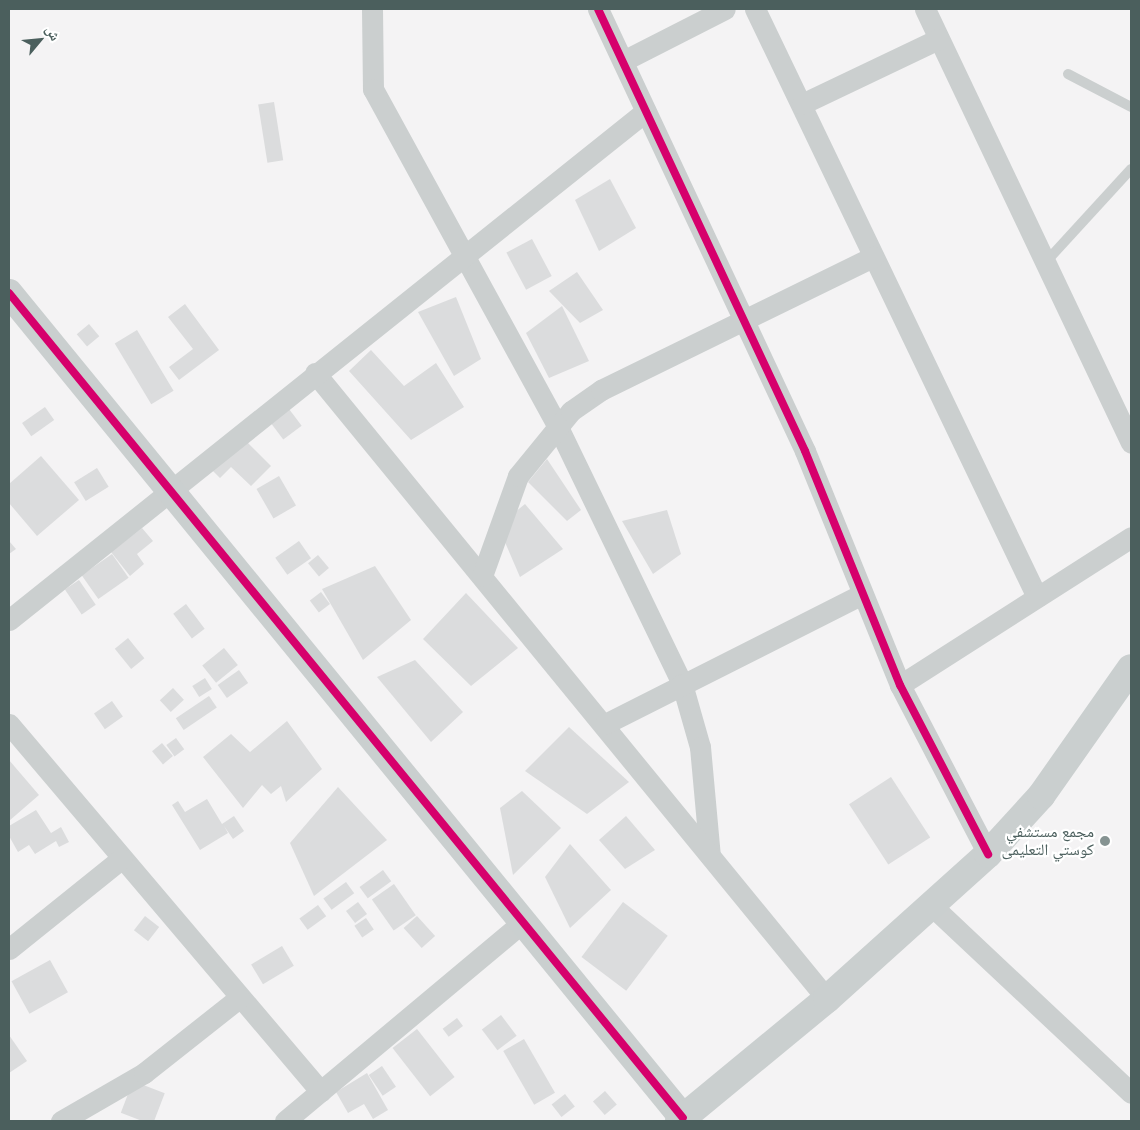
<!DOCTYPE html>
<meta charset="utf-8">
<style>
body{margin:0}
#map{position:relative;width:1140px;height:1130px;overflow:hidden;background:#f4f3f4;font-family:Poppins,"Noto Naskh Arabic",sans-serif}
div>[style]{position:absolute}
.building>*{inset:0;background:#dbdcdd;transform-origin:0 0}
.lane>*{height:10px;margin:-5px;padding:0 5px;transform-origin:5px;border-radius:5px;background:#cbcfcf}
.street>*{height:21px;margin:-10.5px;padding:0 10.5px;transform-origin:10.5px;border-radius:10.5px;background:#cbcfcf}
.secondary>*{height:28px;margin:-14px;padding:0 14px;transform-origin:14px;border-radius:14px;background:#cacfcf}
.cycleway>*{height:8px;margin:-4px;padding:0 4px;transform-origin:4px;border-radius:4px;background:#d6006c}
.dots>*{width:14px;height:14px;translate:-50% -50%;box-sizing:border-box;border:2px solid #fff;border-radius:50%}
span{translate:-50% -50%;white-space:nowrap;text-align:center;line-height:1.15;-webkit-text-stroke:4.5px #fff;paint-order:stroke}
.poi-label{font-size:16px;color:#4b5f5d}
.right{translate:-100% -50%;text-align:right}
.frame{position:absolute;inset:0;border:10px solid #4b5f5d;pointer-events:none}
.north{position:absolute;left:15px;top:15px;width:50px;height:50px;-webkit-text-stroke:4px #fff;paint-order:stroke;rotate:62deg;font-size:14px;font-weight:700;line-height:20px;text-align:center;color:#4b5f5d}
.north::after{content:'';display:block;margin:auto;width:18px;height:22px;background:#4b5f5d;clip-path:polygon(50% 0,100% 100%,50% 72%,0 100%)}
</style>
<div id="map">
<div class="building">
<i style="left:274px;top:102px;width:59px;height:16px;rotate:81deg"></i>
<i style="clip-path:polygon(610px 179px,636px 228px,599px 251px,575px 200px)"></i>
<i style="left:532px;top:239px;width:42px;height:29px;rotate:62deg"></i>
<i style="clip-path:polygon(577px 272px,603px 310px,580px 323px,549px 291px)"></i>
<i style="clip-path:polygon(456px 297px,481px 359px,454px 376px,418px 312px)"></i>
<i style="clip-path:polygon(185px 304px,219px 350px,179px 380px,169px 367px,193px 349px,168px 317px)"></i>
<i style="clip-path:polygon(562px 306px,589px 361px,549px 378px,526px 333px)"></i>
<i style="left:89px;top:324px;width:16px;height:16px;rotate:50deg"></i>
<i style="left:137px;top:330px;width:71px;height:26px;rotate:59deg"></i>
<i style="clip-path:polygon(371px 350px,404px 386px,436px 363px,464px 407px,411px 440px,349px 371px)"></i>
<i style="left:286px;top:405px;width:26px;height:23px;rotate:53deg"></i>
<i style="left:45px;top:407px;width:16px;height:28px;rotate:55deg"></i>
<i style="clip-path:polygon(243px 438px,271px 466px,251px 486px,231px 467px,220px 478px,211px 469px)"></i>
<i style="clip-path:polygon(41px 456px,79px 500px,37px 536px,9px 503px,9px 484px)"></i>
<i style="clip-path:polygon(547px 459px,581px 510px,567px 521px,528px 482px)"></i>
<i style="left:97px;top:468px;width:22px;height:27px;rotate:58deg"></i>
<i style="left:279px;top:476px;width:34px;height:26px;rotate:60deg"></i>
<i style="clip-path:polygon(525px 504px,563px 549px,520px 577px,498px 526px)"></i>
<i style="clip-path:polygon(667px 510px,681px 554px,653px 574px,622px 521px)"></i>
<i style="clip-path:polygon(142px 528px,153px 541px,137px 554px,144px 564px,130px 576px,111px 552px)"></i>
<i style="clip-path:polygon(9px 541px,16px 549px,9px 554px)"></i>
<i style="left:299px;top:541px;width:21px;height:29px;rotate:55deg"></i>
<i style="left:112px;top:554px;width:29px;height:37px;rotate:55deg"></i>
<i style="left:318px;top:555px;width:17px;height:13px;rotate:50deg"></i>
<i style="clip-path:polygon(375px 566px,411px 620px,363px 660px,322px 589px)"></i>
<i style="left:79px;top:580px;width:30px;height:17px;rotate:56deg"></i>
<i style="left:321px;top:592px;width:15px;height:14px;rotate:53deg"></i>
<i style="clip-path:polygon(466px 593px,518px 648px,471px 686px,423px 639px)"></i>
<i style="left:186px;top:604px;width:31px;height:16px;rotate:53deg"></i>
<i style="left:128px;top:638px;width:26px;height:17px;rotate:51deg"></i>
<i style="left:224px;top:648px;width:22px;height:28px;rotate:51deg"></i>
<i style="clip-path:polygon(415px 660px,463px 712px,431px 742px,377px 677px)"></i>
<i style="left:239px;top:670px;width:16px;height:26px;rotate:55deg"></i>
<i style="left:205px;top:678px;width:13px;height:15px;rotate:58deg"></i>
<i style="left:173px;top:688px;width:16px;height:18px;rotate:47deg"></i>
<i style="left:209px;top:696px;width:14px;height:40px;rotate:56deg"></i>
<i style="left:112px;top:701px;width:19px;height:22px;rotate:55deg"></i>
<i style="clip-path:polygon(287px 721px,322px 769px,286px 802px,281px 786px,271px 794px,262px 785px,243px 808px,203px 757px,231px 734px,250px 752px)"></i>
<i style="clip-path:polygon(569px 727px,629px 782px,587px 814px,525px 771px)"></i>
<i style="left:176px;top:738px;width:14px;height:12px;rotate:54deg"></i>
<i style="left:162px;top:743px;width:17px;height:13px;rotate:50deg"></i>
<i style="clip-path:polygon(9px 760px,39px 795px,9px 821px)"></i>
<i style="left:891px;top:777px;width:72px;height:50px;rotate:57deg"></i>
<i style="clip-path:polygon(338px 787px,387px 840px,314px 896px,290px 843px)"></i>
<i style="clip-path:polygon(522px 791px,561px 828px,513px 875px,500px 808px)"></i>
<i style="clip-path:polygon(207px 799px,222px 824px,234px 816px,244px 831px,233px 839px,224px 826px,228px 833px,200px 850px,172px 805px,178px 801px,185px 812px)"></i>
<i style="clip-path:polygon(36px 810px,51px 833px,61px 827px,69px 842px,59px 847px,56px 841px,35px 854px,29px 845px,18px 852px,9px 836px,9px 826px)"></i>
<i style="clip-path:polygon(626px 816px,655px 850px,625px 869px,599px 840px)"></i>
<i style="clip-path:polygon(570px 844px,611px 890px,570px 928px,545px 877px)"></i>
<i style="left:383px;top:870px;width:14px;height:29px;rotate:54deg"></i>
<i style="left:346px;top:882px;width:14px;height:28px;rotate:54deg"></i>
<i style="left:394px;top:884px;width:38px;height:27px;rotate:55deg"></i>
<i style="left:358px;top:902px;width:15px;height:15px;rotate:53deg"></i>
<i style="left:623px;top:902px;width:56px;height:69px;rotate:37deg"></i>
<i style="left:318px;top:905px;width:14px;height:23px;rotate:54deg"></i>
<i style="left:145px;top:916px;width:18px;height:18px;rotate:38deg"></i>
<i style="left:417px;top:916px;width:27px;height:18px;rotate:48deg"></i>
<i style="left:366px;top:918px;width:14px;height:14px;rotate:56deg"></i>
<i style="left:282px;top:946px;width:23px;height:36px;rotate:59deg"></i>
<i style="left:50px;top:960px;width:37px;height:44px;rotate:61deg"></i>
<i style="left:501px;top:1015px;width:26px;height:24px;rotate:53deg"></i>
<i style="left:457px;top:1018px;width:10px;height:18px;rotate:53deg"></i>
<i style="left:417px;top:1029px;width:61px;height:31px;rotate:52deg"></i>
<i style="clip-path:polygon(9px 1035px,27px 1061px,9px 1073px)"></i>
<i style="left:524px;top:1039px;width:62px;height:24px;rotate:60deg"></i>
<i style="left:382px;top:1066px;width:25px;height:16px;rotate:56deg"></i>
<i style="clip-path:polygon(367px 1073px,388px 1110px,373px 1119px,364px 1104px,348px 1113px,336px 1092px)"></i>
<i style="left:133px;top:1081px;width:34px;height:34px;rotate:21deg"></i>
<i style="left:605px;top:1091px;width:18px;height:16px;rotate:49deg"></i>
<i style="left:565px;top:1094px;width:16px;height:17px;rotate:52deg"></i>
</div>
<div class="lane">
<i style="left:1068px;top:74px;width:71px;rotate:27.6deg"></i>
<i style="left:1044px;top:264px;width:129px;rotate:-47.5deg"></i>
</div>
<div class="street">
<i style="left:372px;top:9px;width:80px;rotate:89.3deg"></i>
<i style="left:373px;top:89px;width:383px;rotate:61.3deg"></i>
<i style="left:557px;top:425px;width:288px;rotate:64.2deg"></i>
<i style="left:682px;top:684px;width:66px;rotate:74.1deg"></i>
<i style="left:700px;top:747px;width:109px;rotate:84.8deg"></i>
<i style="left:598px;top:9px;width:488px;rotate:64.9deg"></i>
<i style="left:805px;top:451px;width:253px;rotate:67.9deg"></i>
<i style="left:900px;top:685px;width:191px;rotate:62.5deg"></i>
<i style="left:755px;top:9px;width:652px;rotate:64.38deg"></i>
<i style="left:925px;top:9px;width:480px;rotate:64.6deg"></i>
<i style="left:623px;top:61px;width:114px;rotate:-27deg"></i>
<i style="left:802px;top:104px;width:151px;rotate:-25.5deg"></i>
<i style="left:315px;top:373px;width:809px;rotate:50.72deg"></i>
<i style="left:482px;top:576px;width:106px;rotate:-70.2deg"></i>
<i style="left:518px;top:476px;width:84px;rotate:-50.8deg"></i>
<i style="left:571px;top:411px;width:37px;rotate:-35deg"></i>
<i style="left:601px;top:390px;width:303px;rotate:-26.1deg"></i>
<i style="left:9px;top:620px;width:815px;rotate:-38.63deg"></i>
<i style="left:900px;top:685px;width:274px;rotate:-32.6deg"></i>
<i style="left:9px;top:724px;width:482px;rotate:49.7deg"></i>
<i style="left:605px;top:724px;width:288px;rotate:-26.8deg"></i>
<i style="left:932px;top:906px;width:273px;rotate:43.2deg"></i>
<i style="left:9px;top:949px;width:144px;rotate:-38.8deg"></i>
<i style="left:61px;top:1121px;width:96px;rotate:-30deg"></i>
<i style="left:144px;top:1073px;width:121px;rotate:-38.3deg"></i>
<i style="left:285px;top:1121px;width:309px;rotate:-39.9deg"></i>
</div>
<div class="secondary">
<i style="left:9px;top:293px;width:1065px;rotate:50.75deg"></i>
<i style="left:679px;top:1121px;width:192px;rotate:-39.5deg"></i>
<i style="left:827px;top:999px;width:217px;rotate:-42deg"></i>
<i style="left:988px;top:854px;width:79px;rotate:-47.6deg"></i>
<i style="left:1041px;top:796px;width:156px;rotate:-54.9deg"></i>
</div>
<div class="cycleway">
<i style="left:598px;top:9px;width:488px;rotate:64.9deg"></i>
<i style="left:805px;top:451px;width:253px;rotate:67.9deg"></i>
<i style="left:900px;top:685px;width:191px;rotate:62.5deg"></i>
<i style="left:9px;top:293px;width:1065px;rotate:50.75deg"></i>
</div>
<div class="dots">
<i style="left:1105px;top:841px;background:#869392"></i>
</div>
<div class="poi-label">
<span class="right" style="left:1094px;top:841px">مجمع مستشفي<br>كوستي التعليمى</span>
</div>
<div class="frame"></div>
<div class="north">ش</div>
</div>
